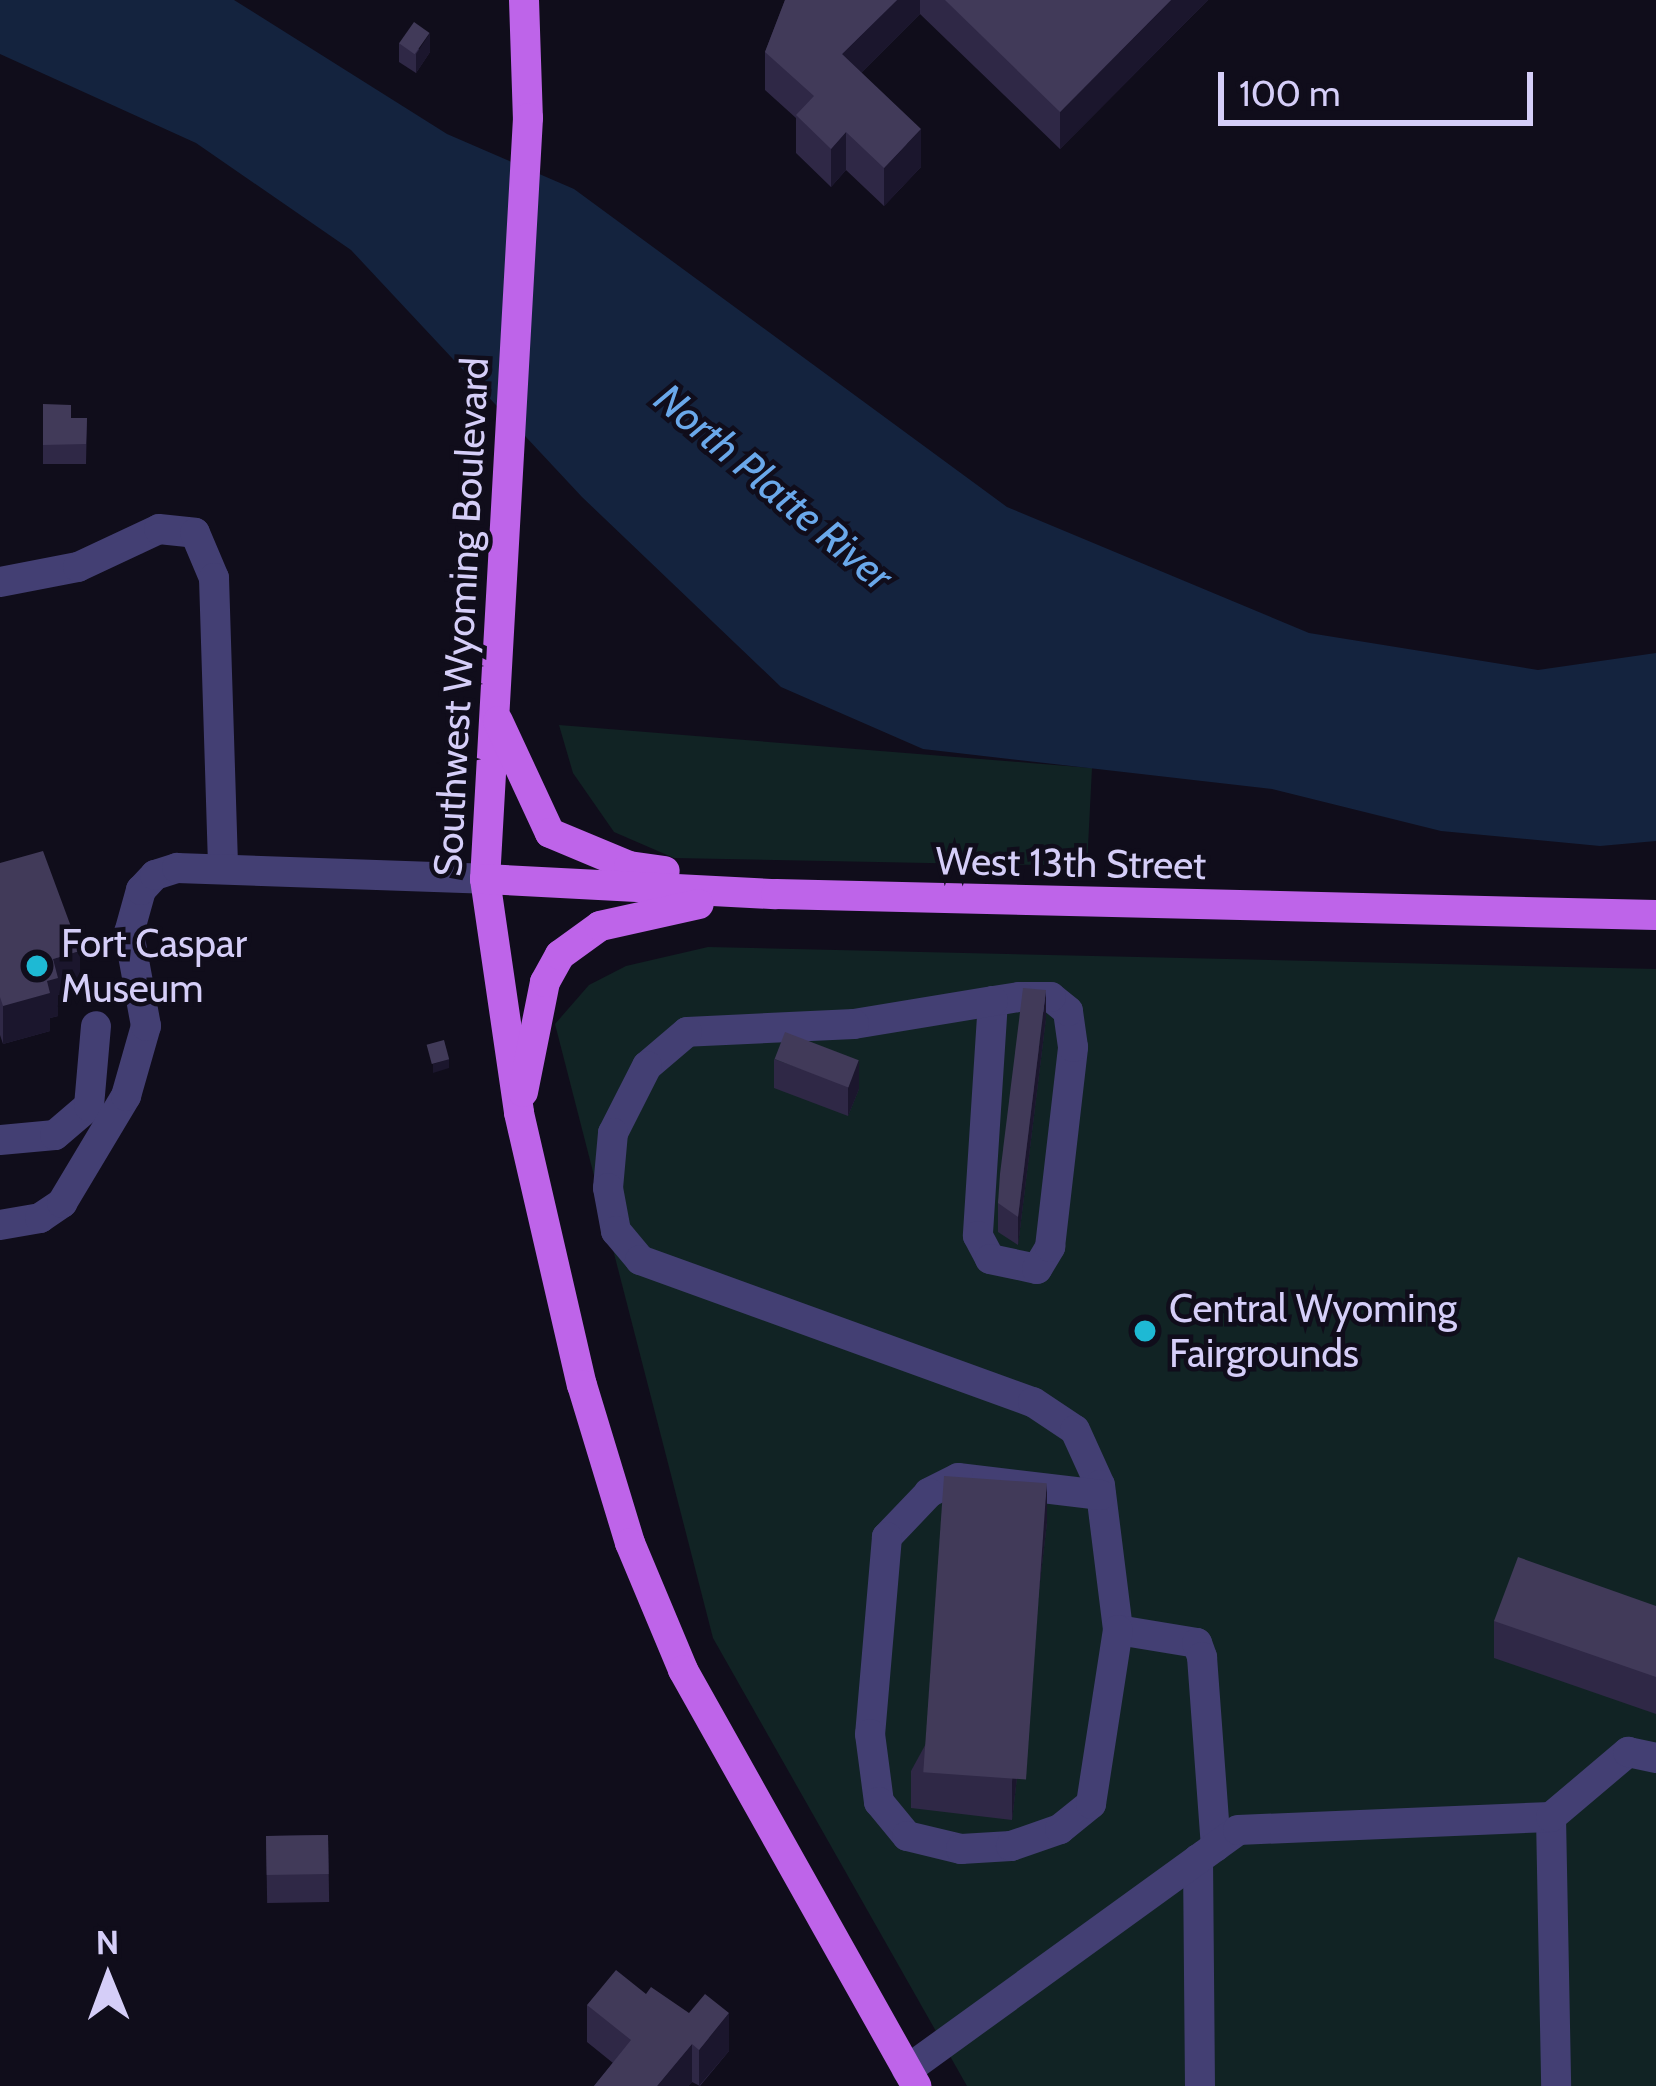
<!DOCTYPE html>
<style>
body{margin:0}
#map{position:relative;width:1656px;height:2086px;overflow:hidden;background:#100d1b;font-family:Cabin,sans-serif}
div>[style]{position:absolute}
.green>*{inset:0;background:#112324}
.water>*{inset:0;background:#14233e}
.minor>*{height:30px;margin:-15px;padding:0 15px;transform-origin:15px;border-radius:15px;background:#433f73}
.major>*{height:30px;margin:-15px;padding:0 15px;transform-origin:15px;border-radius:15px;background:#be64e9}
.wall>*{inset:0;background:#2f2846;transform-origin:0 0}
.shaded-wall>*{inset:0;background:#1b162d}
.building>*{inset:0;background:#413a59;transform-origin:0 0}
.dots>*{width:33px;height:33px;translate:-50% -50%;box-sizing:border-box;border:6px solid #100d1b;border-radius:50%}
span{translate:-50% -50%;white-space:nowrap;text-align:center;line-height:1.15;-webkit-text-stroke:9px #100d1b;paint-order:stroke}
.street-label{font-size:39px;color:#d5cef8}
.poi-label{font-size:39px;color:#d5cef8}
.left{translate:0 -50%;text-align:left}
.water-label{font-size:42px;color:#6aa8ea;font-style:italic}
.north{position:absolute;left:48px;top:1918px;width:120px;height:120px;-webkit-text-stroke:9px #100d1b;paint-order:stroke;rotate:359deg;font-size:33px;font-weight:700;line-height:48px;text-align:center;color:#d5cef8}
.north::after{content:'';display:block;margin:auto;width:42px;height:54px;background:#d5cef8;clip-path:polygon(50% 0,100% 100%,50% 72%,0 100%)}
.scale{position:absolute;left:1218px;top:72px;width:315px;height:54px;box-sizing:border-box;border:6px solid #d5cef8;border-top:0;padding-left:15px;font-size:36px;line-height:42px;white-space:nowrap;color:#d5cef8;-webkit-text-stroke:9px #100d1b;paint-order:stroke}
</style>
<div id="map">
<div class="green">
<i style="clip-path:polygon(559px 725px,1092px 768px,1087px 866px,674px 858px,614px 832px,573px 773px)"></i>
<i style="clip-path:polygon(708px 947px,1656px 969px,1656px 2086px,967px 2086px,713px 1638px,555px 1024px,589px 985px,626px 966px)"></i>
</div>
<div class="water">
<i style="clip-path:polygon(0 0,234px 0,447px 134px,574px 189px,1007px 507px,1309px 633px,1538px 670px,1656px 653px,1656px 841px,1600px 846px,1441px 831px,1272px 789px,923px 749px,781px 687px,582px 497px,351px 250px,196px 143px,0 54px)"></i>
</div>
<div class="minor">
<i style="left:0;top:582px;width:79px;rotate:-10.9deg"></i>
<i style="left:78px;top:567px;width:89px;rotate:-25.1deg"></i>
<i style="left:159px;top:529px;width:36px;rotate:6deg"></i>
<i style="left:195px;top:533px;width:49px;rotate:67.1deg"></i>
<i style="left:214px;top:578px;width:291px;rotate:88.2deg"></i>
<i style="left:993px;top:1001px;width:235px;rotate:93.7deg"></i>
<i style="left:978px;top:1236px;width:26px;rotate:62deg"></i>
<i style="left:990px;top:1259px;width:48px;rotate:12deg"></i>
<i style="left:1037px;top:1269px;width:26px;rotate:-59deg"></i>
<i style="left:1050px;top:1247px;width:201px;rotate:-83.4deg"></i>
<i style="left:1073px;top:1047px;width:36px;rotate:-98deg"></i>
<i style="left:1068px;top:1011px;width:22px;rotate:-141deg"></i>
<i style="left:1051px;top:997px;width:32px;rotate:180deg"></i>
<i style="left:1019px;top:997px;width:26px;rotate:171deg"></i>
<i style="left:993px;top:1001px;width:141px;rotate:170.6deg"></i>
<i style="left:854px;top:1024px;width:167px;rotate:177.3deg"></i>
<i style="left:687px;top:1032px;width:52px;rotate:139.6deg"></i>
<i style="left:647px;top:1066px;width:75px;rotate:116.9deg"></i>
<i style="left:613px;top:1133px;width:55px;rotate:95.2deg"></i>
<i style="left:608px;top:1188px;width:44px;rotate:79.5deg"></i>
<i style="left:616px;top:1231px;width:38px;rotate:50deg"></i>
<i style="left:640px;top:1260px;width:418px;rotate:19.9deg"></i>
<i style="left:1033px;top:1402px;width:50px;rotate:33.7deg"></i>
<i style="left:1075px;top:1430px;width:60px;rotate:65.6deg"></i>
<i style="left:1100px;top:1485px;width:146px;rotate:82.9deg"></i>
<i style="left:1118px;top:1630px;width:80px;rotate:9.3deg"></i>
<i style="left:1197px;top:1643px;width:15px;rotate:70deg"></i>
<i style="left:1202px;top:1657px;width:190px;rotate:85.8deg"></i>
<i style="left:0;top:1140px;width:55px;rotate:-5.2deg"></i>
<i style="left:55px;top:1135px;width:45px;rotate:-40.5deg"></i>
<i style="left:89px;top:1106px;width:80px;rotate:-85deg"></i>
<i style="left:0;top:1225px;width:41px;rotate:-9.9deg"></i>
<i style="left:40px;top:1218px;width:27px;rotate:-34deg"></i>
<i style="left:62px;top:1203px;width:125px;rotate:-59.1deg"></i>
<i style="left:126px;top:1096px;width:73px;rotate:-74.1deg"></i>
<i style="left:146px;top:1026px;width:95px;rotate:-100.4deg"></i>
<i style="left:129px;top:933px;width:45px;rotate:-74.4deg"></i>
<i style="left:141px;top:890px;width:21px;rotate:-47deg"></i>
<i style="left:155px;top:875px;width:23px;rotate:-18deg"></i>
<i style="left:177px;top:868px;width:308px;rotate:2deg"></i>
<i style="left:1101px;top:1495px;width:144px;rotate:-173.2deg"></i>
<i style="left:958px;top:1478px;width:33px;rotate:153deg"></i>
<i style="left:929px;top:1493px;width:61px;rotate:133.7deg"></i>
<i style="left:887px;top:1537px;width:198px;rotate:94.9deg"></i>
<i style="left:870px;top:1734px;width:69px;rotate:82.5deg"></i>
<i style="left:879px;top:1802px;width:44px;rotate:50.5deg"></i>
<i style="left:907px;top:1836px;width:56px;rotate:13.5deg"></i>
<i style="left:961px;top:1849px;width:50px;rotate:-3.4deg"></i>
<i style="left:1011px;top:1846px;width:52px;rotate:-19.1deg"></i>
<i style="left:1060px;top:1829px;width:40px;rotate:-39deg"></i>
<i style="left:1091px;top:1804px;width:176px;rotate:-81.2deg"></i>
<i style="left:1551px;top:1817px;width:269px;rotate:88.9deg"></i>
<i style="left:1198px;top:1859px;width:227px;rotate:89.5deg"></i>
<i style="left:907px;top:2070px;width:409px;rotate:-35.9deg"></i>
<i style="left:1238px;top:1830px;width:313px;rotate:-2.4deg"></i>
<i style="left:1551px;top:1817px;width:101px;rotate:-40.2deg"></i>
<i style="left:1628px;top:1752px;width:29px;rotate:12deg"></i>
</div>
<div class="major">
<i style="left:524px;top:0;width:118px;rotate:88.1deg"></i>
<i style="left:528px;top:118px;width:762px;rotate:93.23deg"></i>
<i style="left:485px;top:879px;width:236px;rotate:81.7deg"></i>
<i style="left:519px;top:1113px;width:279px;rotate:77deg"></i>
<i style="left:582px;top:1385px;width:165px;rotate:73.1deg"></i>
<i style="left:630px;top:1543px;width:138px;rotate:67.3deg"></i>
<i style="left:683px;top:1670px;width:477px;rotate:60.7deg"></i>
<i style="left:498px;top:721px;width:123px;rotate:65.1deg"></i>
<i style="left:550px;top:833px;width:86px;rotate:22.7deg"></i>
<i style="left:629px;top:866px;width:36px;rotate:8deg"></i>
<i style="left:485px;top:879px;width:291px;rotate:3deg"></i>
<i style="left:776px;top:894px;width:880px;rotate:1.37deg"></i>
<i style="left:523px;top:1092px;width:112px;rotate:-78.7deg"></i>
<i style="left:545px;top:982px;width:31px;rotate:-61deg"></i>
<i style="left:560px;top:955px;width:49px;rotate:-35.9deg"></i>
<i style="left:600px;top:926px;width:101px;rotate:-12.5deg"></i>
</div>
<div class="wall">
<i style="clip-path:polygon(785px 0,1208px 0,1060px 149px,920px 14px,861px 73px,921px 167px,884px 206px,846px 170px,831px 187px,796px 153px,796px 118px,765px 90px,765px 52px)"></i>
<i style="clip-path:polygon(399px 43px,430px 52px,416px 73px,399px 62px)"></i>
<i style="clip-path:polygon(43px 404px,71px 418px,87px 418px,86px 464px,43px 464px)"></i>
<i style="clip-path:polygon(0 863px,80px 989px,58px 995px,58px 1016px,50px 1018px,50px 1031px,3px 1044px,0 1035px)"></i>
<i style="clip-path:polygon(1046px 1018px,1018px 1245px,998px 1232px,998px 1203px)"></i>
<i style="clip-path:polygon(774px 1059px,859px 1089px,848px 1116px,774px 1088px)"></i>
<i style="clip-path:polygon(1047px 1522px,1012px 1820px,911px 1808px,911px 1771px)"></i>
<i style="clip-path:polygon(1656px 1606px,1656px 1714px,1494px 1658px,1494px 1621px)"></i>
<i style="left:328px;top:1835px;width:67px;height:62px;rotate:89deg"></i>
<i style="clip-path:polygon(646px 1994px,729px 2051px,700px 2086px,692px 2082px,688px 2086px,594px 2086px,613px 2063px,587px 2042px,587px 2005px)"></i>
</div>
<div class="shaded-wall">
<i style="clip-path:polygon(897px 0,920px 0,920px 14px,842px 92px,842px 54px)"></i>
<i style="clip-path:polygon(1171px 0,1208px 0,1060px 149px,1060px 112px)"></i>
<i style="clip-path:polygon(430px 33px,430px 52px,416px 73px,416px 54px)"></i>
<i style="clip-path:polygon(921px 129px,921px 167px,884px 206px,884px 168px)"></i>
<i style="clip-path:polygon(846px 132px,846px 170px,831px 187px,831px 149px)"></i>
<i style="clip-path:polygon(80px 951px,80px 989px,58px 995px,58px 1016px,50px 1018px,50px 1031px,3px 1044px,3px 1006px,47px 981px,53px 959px)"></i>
<i style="clip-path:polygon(1046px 990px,1046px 1018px,1018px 1245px,1018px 1217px)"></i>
<i style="clip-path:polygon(449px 1059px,449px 1068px,433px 1073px,433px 1064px)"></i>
<i style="clip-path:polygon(859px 1060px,859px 1089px,848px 1116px,848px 1087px)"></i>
<i style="clip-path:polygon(1047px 1484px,1047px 1522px,1012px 1820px,1012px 1782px)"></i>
<i style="clip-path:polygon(729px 2013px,729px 2051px,699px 2086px,699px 2050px)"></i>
<i style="clip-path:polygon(692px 2044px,692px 2082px,688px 2086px,657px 2086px)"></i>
</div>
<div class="building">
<i style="clip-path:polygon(785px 0,897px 0,842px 54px,921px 129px,884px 168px,846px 132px,831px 149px,796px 115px,814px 96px,765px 52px)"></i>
<i style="clip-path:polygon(945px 0,1171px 0,1060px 112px)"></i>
<i style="left:414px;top:22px;width:19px;height:26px;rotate:35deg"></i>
<i style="clip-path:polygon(43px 404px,71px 405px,71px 418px,87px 418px,86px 444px,43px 445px)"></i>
<i style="clip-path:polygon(43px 851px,80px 951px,53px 959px,58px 978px,47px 981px,50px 993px,3px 1006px,0 997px,0 863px)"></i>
<i style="clip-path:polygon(1023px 988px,1046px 990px,1018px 1217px,998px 1203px,1000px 1174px)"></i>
<i style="left:785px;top:1032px;width:79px;height:29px;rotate:21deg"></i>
<i style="left:444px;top:1040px;width:20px;height:18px;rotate:75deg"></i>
<i style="left:944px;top:1476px;width:103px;height:297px;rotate:4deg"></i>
<i style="clip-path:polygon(1518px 1557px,1656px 1606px,1656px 1677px,1494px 1621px)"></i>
<i style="left:328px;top:1835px;width:39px;height:62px;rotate:89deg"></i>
<i style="clip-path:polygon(616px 1970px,646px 1994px,651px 1987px,689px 2013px,705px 1994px,729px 2013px,699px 2050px,692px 2044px,657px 2086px,594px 2086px,631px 2040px,587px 2005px)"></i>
</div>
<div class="dots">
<i style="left:37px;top:966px;background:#1eb9d4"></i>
<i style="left:1145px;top:1331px;background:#1eb9d4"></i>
</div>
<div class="street-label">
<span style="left:461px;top:617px;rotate:-87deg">Southwest Wyoming Boulevard</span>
<span style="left:1071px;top:863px;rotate:1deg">West 13th Street</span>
</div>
<div class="poi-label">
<span class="left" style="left:61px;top:966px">Fort Caspar<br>Museum</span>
<span class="left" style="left:1169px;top:1331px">Central Wyoming<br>Fairgrounds</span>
</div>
<div class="water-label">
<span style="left:774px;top:487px;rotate:40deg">North Platte River</span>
</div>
<div class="north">N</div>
<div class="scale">100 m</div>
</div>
